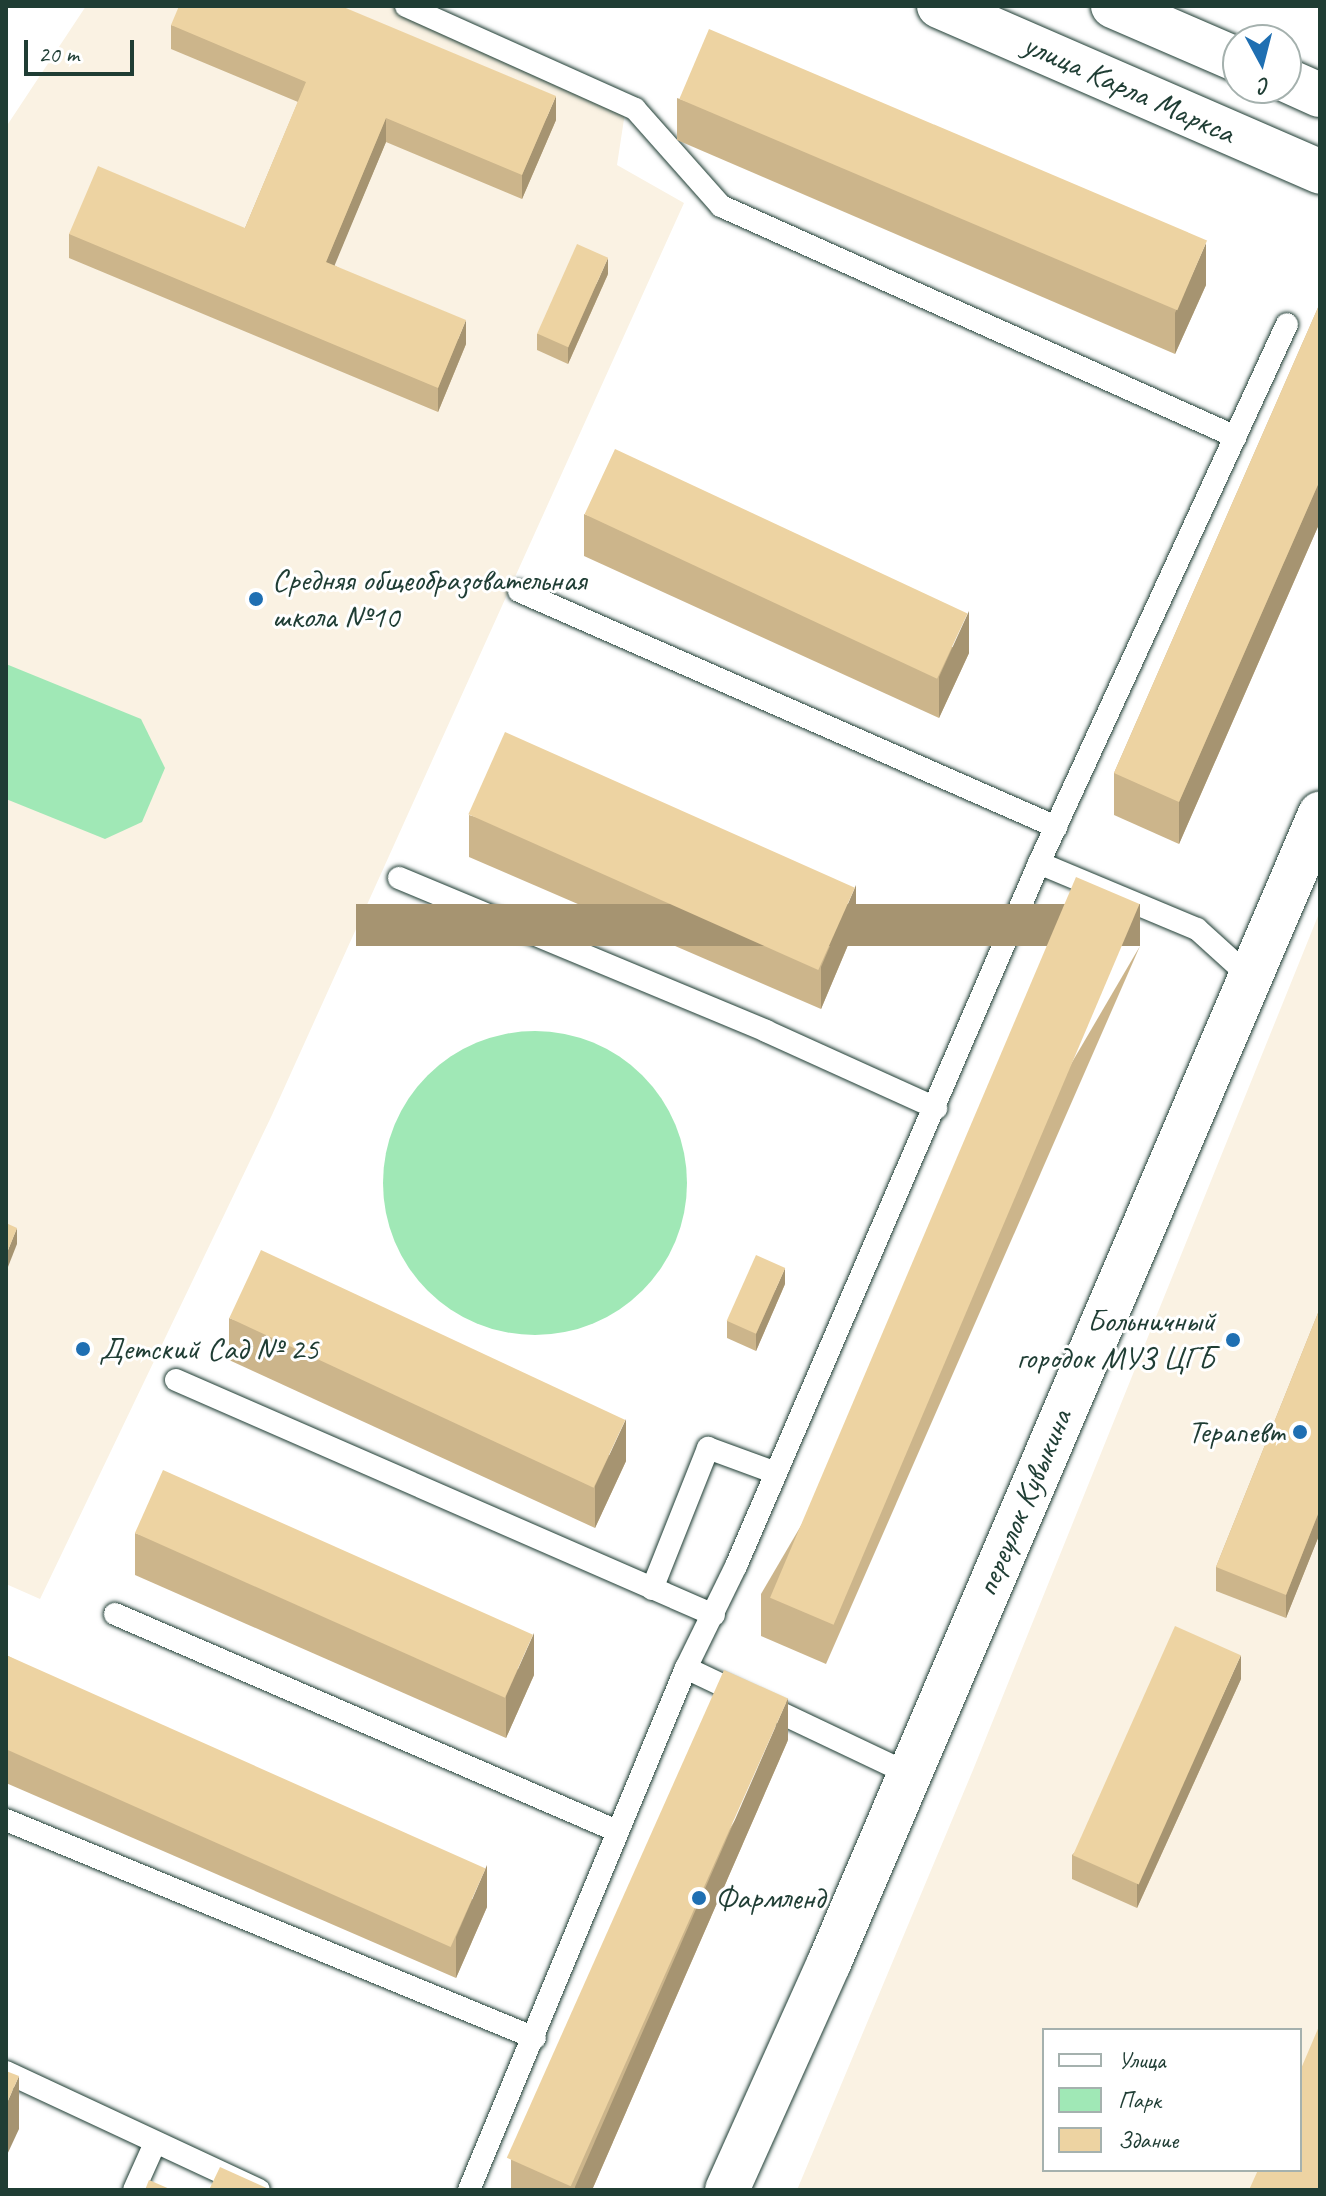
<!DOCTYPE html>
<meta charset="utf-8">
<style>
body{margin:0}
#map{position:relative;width:1326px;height:2196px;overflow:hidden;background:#fff;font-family:Caveat,sans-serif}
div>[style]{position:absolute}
.built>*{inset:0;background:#faf2e3}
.green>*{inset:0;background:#a0e8b6}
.round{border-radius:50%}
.roads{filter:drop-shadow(0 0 2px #1f3d34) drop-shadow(0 0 2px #1f3d34)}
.service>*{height:22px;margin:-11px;padding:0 11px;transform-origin:11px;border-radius:11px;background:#fff}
.secondary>*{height:44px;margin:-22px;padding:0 22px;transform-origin:22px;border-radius:22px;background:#fff}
.wall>*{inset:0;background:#ccb58b}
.shaded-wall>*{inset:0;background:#a69471;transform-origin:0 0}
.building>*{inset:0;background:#edd3a2;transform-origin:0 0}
.dots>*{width:22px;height:22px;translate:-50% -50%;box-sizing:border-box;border:4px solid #fff;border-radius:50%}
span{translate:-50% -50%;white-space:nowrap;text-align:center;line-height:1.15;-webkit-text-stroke:6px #fff;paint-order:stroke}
.street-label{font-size:32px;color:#1f3d34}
.poi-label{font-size:32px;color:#1f3d34}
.left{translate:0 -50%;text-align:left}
.right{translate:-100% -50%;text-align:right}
.frame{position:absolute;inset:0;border:8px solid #1f3d34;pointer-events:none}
.legend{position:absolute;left:1042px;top:2028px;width:260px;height:144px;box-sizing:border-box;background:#fff;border:2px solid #a5b1ae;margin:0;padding:10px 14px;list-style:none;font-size:24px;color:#1f3d34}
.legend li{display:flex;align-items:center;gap:16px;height:40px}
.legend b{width:40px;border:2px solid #a5b1ae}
.north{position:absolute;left:1222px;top:24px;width:80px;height:80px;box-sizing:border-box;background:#fff;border:2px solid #a5b1ae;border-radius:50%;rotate:173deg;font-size:22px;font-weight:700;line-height:32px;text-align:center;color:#1f3d34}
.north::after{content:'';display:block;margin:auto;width:28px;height:36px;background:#1f6fb2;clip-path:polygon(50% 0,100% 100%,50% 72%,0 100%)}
.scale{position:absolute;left:24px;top:40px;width:110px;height:36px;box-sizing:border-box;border:4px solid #1f3d34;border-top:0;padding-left:10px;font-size:24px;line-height:28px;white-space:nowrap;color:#1f3d34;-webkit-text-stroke:6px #fff;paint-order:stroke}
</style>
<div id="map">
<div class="built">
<i style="clip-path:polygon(86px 6px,393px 6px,626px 106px,617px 165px,684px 203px,272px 1115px,40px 1599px,6px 1584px,6px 127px)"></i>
<i style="clip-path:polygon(evenodd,1320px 911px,1320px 2190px,797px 2190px,973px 1770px,1320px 911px,1044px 2030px,1300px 2030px,1300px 2170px,1044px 2170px,1044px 2030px)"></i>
</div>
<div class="green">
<i style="clip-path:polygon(6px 664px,141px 719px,165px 768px,142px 822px,105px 839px,6px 799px)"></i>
<i class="round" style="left:383px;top:1031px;width:304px;height:304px"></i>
</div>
<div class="roads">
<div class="service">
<i style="left:406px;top:6px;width:251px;rotate:24.2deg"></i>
<i style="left:635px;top:109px;width:130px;rotate:48.4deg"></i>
<i style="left:721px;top:206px;width:564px;rotate:24.16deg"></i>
<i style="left:519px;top:591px;width:587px;rotate:23.72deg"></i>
<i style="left:1039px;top:863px;width:171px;rotate:22.7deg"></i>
<i style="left:1197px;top:929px;width:73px;rotate:42.2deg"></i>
<i style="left:399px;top:878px;width:398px;rotate:22.6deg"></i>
<i style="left:766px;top:1031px;width:187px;rotate:24.4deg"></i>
<i style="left:176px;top:1380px;width:587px;rotate:23.6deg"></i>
<i style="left:652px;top:1589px;width:152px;rotate:-68.3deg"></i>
<i style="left:708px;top:1448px;width:72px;rotate:20.2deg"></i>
<i style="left:115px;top:1614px;width:547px;rotate:23.38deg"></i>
<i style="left:686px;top:1668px;width:245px;rotate:25.4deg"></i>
<i style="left:6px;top:1820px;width:572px;rotate:22.4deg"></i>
<i style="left:6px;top:2072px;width:279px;rotate:25deg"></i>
<i style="left:134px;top:2190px;width:51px;rotate:-65.9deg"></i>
<i style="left:469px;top:2190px;width:565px;rotate:-67.43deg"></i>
<i style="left:686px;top:1668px;width:114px;rotate:-63.9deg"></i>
<i style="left:736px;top:1566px;width:766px;rotate:-66.68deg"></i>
<i style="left:1039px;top:863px;width:593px;rotate:-65.29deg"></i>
</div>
<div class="secondary">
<i style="left:939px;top:6px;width:416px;rotate:23.5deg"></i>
<i style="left:1113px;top:6px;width:136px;rotate:23.4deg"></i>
<i style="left:1286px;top:80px;width:37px;rotate:24deg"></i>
<i style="left:727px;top:2190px;width:249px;rotate:-65.8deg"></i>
<i style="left:829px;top:1963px;width:1250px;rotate:-66.86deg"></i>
</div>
</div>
<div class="wall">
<i style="clip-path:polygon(171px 25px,556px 120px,522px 199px,386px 142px,334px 265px,466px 344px,438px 412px,69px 258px,69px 234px,245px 228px,298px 102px,171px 49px)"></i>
<i style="clip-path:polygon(677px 98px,1206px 285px,1175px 354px,677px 140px)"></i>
<i style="clip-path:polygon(608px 274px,568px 364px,537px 350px,537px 334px)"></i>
<i style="clip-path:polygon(1320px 303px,1320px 522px,1179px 844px,1114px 815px,1114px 773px)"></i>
<i style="clip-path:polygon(584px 514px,969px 653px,939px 718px,584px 556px)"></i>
<i style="clip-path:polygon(469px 815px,856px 926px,821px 1009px,469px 857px)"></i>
<i style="clip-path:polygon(1140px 946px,826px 1664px,761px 1636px,761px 1594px)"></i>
<i style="clip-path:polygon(785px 1284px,756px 1351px,727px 1338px,727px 1321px)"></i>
<i style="clip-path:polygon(1320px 1308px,1320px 1533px,1286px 1618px,1216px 1591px,1216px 1567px)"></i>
<i style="clip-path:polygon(229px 1318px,626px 1461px,595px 1528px,229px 1360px)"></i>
<i style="clip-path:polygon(135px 1533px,534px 1675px,506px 1738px,135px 1575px)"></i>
<i style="clip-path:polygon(6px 1655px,487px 1907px,456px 1978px,6px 1783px)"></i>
<i style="clip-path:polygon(1241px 1679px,1137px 1908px,1072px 1879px,1072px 1855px)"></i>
<i style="clip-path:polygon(788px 1740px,592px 2190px,511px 2190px,511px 2160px)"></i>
</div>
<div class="shaded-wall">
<i style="clip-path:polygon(556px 96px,556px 120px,522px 199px,522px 175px)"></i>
<i style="clip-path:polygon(386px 118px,386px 142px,326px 286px,326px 262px)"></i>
<i style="clip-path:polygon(1206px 243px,1206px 285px,1175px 354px,1175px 313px)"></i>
<i style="clip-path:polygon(608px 258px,608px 274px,568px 364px,568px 348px)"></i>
<i style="clip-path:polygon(466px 320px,466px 344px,438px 412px,438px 388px)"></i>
<i style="clip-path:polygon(1320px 480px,1320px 522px,1179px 844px,1179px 802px)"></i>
<i style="clip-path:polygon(969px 611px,969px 653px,939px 718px,939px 677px)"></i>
<i style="clip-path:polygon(856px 885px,856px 926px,821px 1009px,821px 967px)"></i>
<i style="left:1140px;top:904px;width:42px;height:784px;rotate:90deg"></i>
<i style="clip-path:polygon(17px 1228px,17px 1244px,6px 1272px,6px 1255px)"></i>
<i style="clip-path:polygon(785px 1268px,785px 1284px,756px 1351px,756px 1334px)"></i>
<i style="clip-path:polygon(626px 1419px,626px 1461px,595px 1528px,595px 1486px)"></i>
<i style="clip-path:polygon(1320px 1509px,1320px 1533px,1286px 1618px,1286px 1595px)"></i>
<i style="clip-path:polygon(534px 1633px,534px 1675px,506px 1738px,506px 1696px)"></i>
<i style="clip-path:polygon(1241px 1655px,1241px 1679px,1137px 1908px,1137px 1884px)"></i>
<i style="clip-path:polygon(788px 1698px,788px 1740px,592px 2190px,575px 2190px,575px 2187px)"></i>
<i style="clip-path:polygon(487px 1865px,487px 1907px,456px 1978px,456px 1937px)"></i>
<i style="clip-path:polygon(19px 2076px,19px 2129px,6px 2157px,6px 2105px)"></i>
</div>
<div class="building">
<i style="clip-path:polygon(179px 6px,341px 6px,556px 96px,522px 175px,386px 118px,326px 262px,466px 320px,438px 388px,69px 234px,98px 166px,245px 228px,306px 82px,171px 25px)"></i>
<i style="left:709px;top:29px;width:541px;height:76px;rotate:23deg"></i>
<i style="left:577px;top:244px;width:34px;height:98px;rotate:24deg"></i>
<i style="clip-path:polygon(1320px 303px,1320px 480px,1179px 802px,1114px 773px)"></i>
<i style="left:615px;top:449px;width:389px;height:72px;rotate:25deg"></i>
<i style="left:505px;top:732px;width:383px;height:90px;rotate:24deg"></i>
<i style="left:1076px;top:877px;width:69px;height:783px;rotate:23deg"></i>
<i style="clip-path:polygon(6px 1223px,17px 1228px,6px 1255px)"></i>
<i style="left:261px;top:1250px;width:402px;height:75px;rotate:25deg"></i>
<i style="left:756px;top:1255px;width:32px;height:72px;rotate:24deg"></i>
<i style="clip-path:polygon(1320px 1308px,1320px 1509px,1286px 1595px,1216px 1567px)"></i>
<i style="left:163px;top:1470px;width:405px;height:69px;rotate:24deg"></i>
<i style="left:1175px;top:1626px;width:72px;height:251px;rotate:24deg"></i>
<i style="left:6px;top:1655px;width:525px;height:86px;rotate:24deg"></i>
<i style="left:724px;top:1670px;width:70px;height:534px;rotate:24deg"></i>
<i style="clip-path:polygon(1320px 2024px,1320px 2190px,1249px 2190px,1258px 2170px,1300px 2170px,1300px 2071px)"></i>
<i style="clip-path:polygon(6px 2071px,19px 2076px,6px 2105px)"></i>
<i style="clip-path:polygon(220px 2167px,271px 2190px,209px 2190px)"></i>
<i style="clip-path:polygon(149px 2180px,172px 2190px,145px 2190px)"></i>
</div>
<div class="dots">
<i style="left:256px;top:599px;background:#1f6fb2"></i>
<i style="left:1233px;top:1340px;background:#1f6fb2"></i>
<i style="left:83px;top:1349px;background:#1f6fb2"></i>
<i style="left:1300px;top:1432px;background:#1f6fb2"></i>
<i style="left:699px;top:1898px;background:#1f6fb2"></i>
</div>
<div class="street-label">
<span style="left:1129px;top:89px;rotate:24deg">улица Карла Маркса</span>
<span style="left:1024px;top:1503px;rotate:-67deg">переулок Кувыкина</span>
</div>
<div class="poi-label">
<span class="left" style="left:272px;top:599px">Средняя общеобразовательная<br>школа №10</span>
<span class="right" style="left:1215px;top:1340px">Больничный<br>городок МУЗ ЦГБ</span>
<span class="left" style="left:99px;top:1349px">Детский Сад № 25</span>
<span class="right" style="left:1284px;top:1432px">Терапевт</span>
<span class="left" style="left:715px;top:1898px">Фармленд</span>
</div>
<div class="frame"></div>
<ul class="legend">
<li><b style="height:10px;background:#fff"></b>Улица</li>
<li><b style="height:22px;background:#a0e8b6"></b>Парк</li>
<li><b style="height:22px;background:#edd3a2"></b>Здание</li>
</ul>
<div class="north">С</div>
<div class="scale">20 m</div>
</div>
